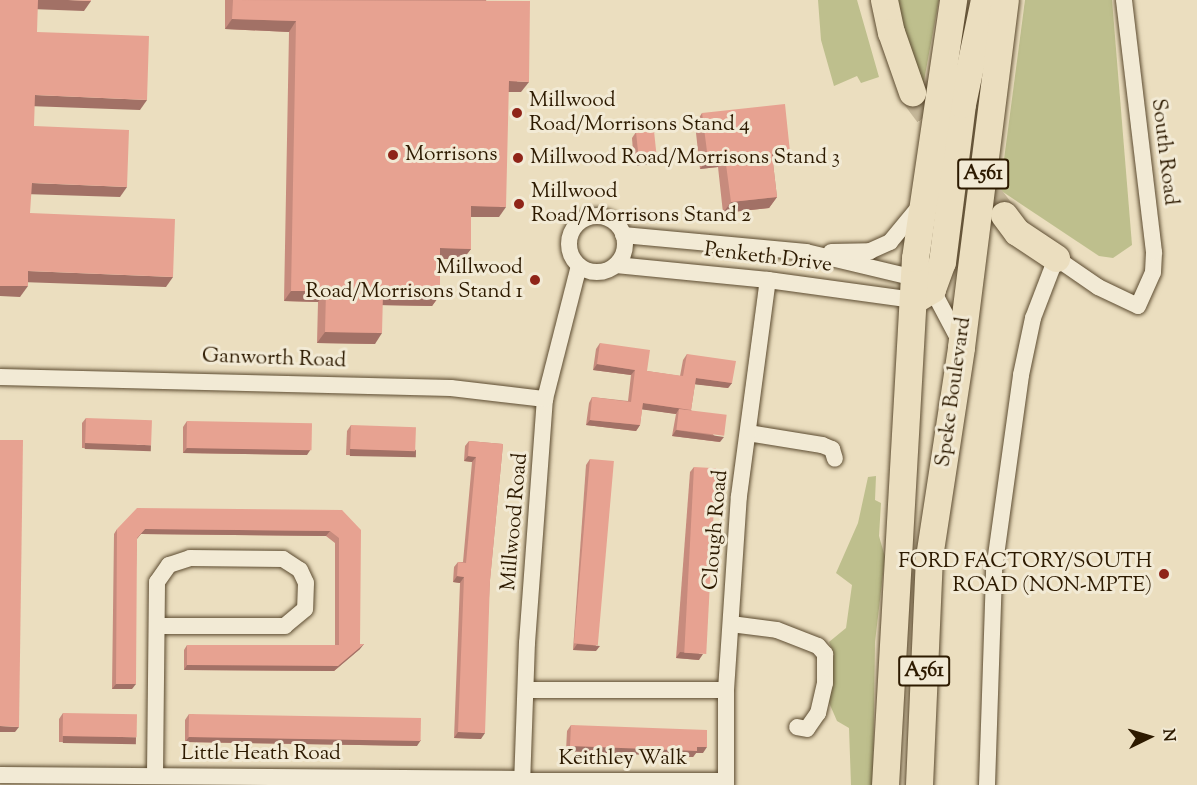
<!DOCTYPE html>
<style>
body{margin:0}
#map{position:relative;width:1197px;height:785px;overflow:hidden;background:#ebdebf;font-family:"Sorts Mill Goudy",serif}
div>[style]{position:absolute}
.green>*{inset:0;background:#bebf8d}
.trunk-tunnel>*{height:27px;margin-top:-13.5px;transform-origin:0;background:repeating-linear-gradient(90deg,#c5b799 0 27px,transparent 0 41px)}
.roads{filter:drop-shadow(0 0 2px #5c4b30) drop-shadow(0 0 2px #5c4b30)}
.pedestrian>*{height:12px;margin:-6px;padding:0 6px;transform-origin:6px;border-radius:6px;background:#f2ead5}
.minor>*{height:16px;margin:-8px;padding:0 8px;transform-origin:8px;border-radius:8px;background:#f2ead5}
.minor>.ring{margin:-8px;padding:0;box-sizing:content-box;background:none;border:16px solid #f2ead5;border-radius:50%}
.trunk>*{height:27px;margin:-13.5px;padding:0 13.5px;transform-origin:13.5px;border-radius:13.5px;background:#ebdebf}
.wall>*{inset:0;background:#c78b7d}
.shaded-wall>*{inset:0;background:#a27166;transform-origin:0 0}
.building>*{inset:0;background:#e7a291;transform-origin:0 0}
.dots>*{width:16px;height:16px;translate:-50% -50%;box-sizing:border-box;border:3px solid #f2ead5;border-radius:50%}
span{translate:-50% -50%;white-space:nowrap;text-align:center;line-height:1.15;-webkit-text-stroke:6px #f2ead5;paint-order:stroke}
.shield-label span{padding:2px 4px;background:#f2ead5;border:2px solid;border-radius:4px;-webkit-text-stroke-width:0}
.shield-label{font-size:20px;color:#2d1a00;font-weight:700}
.poi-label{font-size:21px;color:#2d1a00}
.left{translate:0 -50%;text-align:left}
.right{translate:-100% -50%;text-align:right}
.street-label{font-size:21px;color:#2d1a00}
.north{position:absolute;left:1119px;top:707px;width:60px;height:60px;-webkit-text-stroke:4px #f2ead5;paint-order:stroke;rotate:85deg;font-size:16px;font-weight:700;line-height:24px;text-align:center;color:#2d1a00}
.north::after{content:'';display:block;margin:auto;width:21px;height:27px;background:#2d1a00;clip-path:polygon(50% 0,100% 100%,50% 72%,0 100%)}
</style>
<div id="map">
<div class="green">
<i style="clip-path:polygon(818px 0,857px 0,879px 77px,861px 83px,857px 76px,834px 86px,821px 40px)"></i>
<i style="clip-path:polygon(894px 0,939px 0,923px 86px)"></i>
<i style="clip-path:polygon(1025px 0,1112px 0,1132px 245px,1113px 258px,1099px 256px,1000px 190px)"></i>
<i style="clip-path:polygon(876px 476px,875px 500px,881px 503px,879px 536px,885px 557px,875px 642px,873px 785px,851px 785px,849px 728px,837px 721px,827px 698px,834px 655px,829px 642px,846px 628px,852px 585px,836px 573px,858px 523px,868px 477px)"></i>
</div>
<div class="trunk-tunnel">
<i style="left:912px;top:92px;width:154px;rotate:53.2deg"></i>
</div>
<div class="roads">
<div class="pedestrian">
<i style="left:521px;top:779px;width:204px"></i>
</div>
<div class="minor">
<i class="ring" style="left:569px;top:216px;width:40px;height:40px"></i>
<i style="left:623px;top:235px;width:184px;rotate:5.3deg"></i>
<i style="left:806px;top:252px;width:112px;rotate:13.4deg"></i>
<i style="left:915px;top:278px;width:20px;rotate:33deg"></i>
<i style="left:932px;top:289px;width:58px;rotate:62.1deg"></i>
<i style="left:831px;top:252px;width:39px;rotate:-1deg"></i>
<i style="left:870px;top:251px;width:22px;rotate:-24deg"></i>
<i style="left:890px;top:242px;width:45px;rotate:-50.4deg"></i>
<i style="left:616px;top:265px;width:153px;rotate:5.6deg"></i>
<i style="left:768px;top:280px;width:147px;rotate:7.8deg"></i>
<i style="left:0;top:377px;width:451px;rotate:1.4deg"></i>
<i style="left:451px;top:388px;width:95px;rotate:6.7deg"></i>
<i style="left:748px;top:433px;width:75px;rotate:9.2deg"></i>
<i style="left:822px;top:445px;width:11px;rotate:22deg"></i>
<i style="left:832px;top:449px;width:10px;rotate:73deg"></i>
<i style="left:731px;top:624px;width:46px;rotate:7.4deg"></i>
<i style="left:777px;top:630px;width:44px;rotate:21.3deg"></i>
<i style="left:818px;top:646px;width:11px;rotate:49deg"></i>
<i style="left:825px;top:654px;width:29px;rotate:90deg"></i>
<i style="left:825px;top:683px;width:31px;rotate:103deg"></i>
<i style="left:818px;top:713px;width:19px;rotate:125deg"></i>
<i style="left:807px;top:729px;width:10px;rotate:-169deg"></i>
<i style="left:526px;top:690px;width:200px"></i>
<i style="left:0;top:775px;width:521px;rotate:0.44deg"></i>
<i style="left:155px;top:775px;width:193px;rotate:-89.4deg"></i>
<i style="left:157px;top:582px;width:21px;rotate:-55deg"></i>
<i style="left:169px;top:565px;width:22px;rotate:-18deg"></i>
<i style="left:190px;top:558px;width:93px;rotate:0.6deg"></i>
<i style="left:283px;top:559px;width:20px;rotate:33deg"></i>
<i style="left:300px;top:570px;width:14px;rotate:65deg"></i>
<i style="left:306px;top:583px;width:26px;rotate:92deg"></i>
<i style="left:305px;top:609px;width:26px;rotate:140deg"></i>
<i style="left:285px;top:626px;width:128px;rotate:180deg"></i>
<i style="left:522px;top:785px;width:142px;rotate:-88deg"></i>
<i style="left:527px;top:643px;width:245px;rotate:-85.8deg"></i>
<i style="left:545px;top:399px;width:137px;rotate:-75.7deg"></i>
<i style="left:726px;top:785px;width:95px;rotate:-90deg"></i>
<i style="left:726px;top:690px;width:194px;rotate:-86.2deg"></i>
<i style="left:739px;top:496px;width:218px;rotate:-82.4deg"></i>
<i style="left:987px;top:785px;width:215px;rotate:-88.1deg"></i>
<i style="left:994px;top:570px;width:197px;rotate:-82.1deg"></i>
<i style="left:1021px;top:375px;width:58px;rotate:-78.1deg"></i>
<i style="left:1033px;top:318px;width:64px;rotate:-69deg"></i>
<i style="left:1056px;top:258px;width:51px;rotate:34.6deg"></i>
<i style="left:1098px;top:287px;width:44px;rotate:25.4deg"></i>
<i style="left:1138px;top:306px;width:37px;rotate:-66deg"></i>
<i style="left:1153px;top:272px;width:20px;rotate:-87deg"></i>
<i style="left:1154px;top:252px;width:254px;rotate:-96.8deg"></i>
</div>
<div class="trunk">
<i style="left:884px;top:0;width:33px;rotate:78deg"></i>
<i style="left:891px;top:32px;width:64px;rotate:70.7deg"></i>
<i style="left:1004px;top:215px;width:21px;rotate:53deg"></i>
<i style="left:1017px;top:232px;width:47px;rotate:33.7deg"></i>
<i style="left:914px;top:300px;width:21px;rotate:-31deg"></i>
<i style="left:932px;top:289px;width:29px;rotate:-70deg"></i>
<i style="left:942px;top:262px;width:159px;rotate:-82.8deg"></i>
<i style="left:962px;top:104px;width:106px;rotate:-78.1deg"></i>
<i style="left:885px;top:785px;width:528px;rotate:-86.74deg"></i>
<i style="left:915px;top:258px;width:261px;rotate:-81.6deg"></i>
<i style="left:919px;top:785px;width:228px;rotate:-87.5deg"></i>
<i style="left:929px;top:557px;width:212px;rotate:-81.3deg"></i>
<i style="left:961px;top:347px;width:350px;rotate:-82.8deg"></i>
</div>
</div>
<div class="wall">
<i style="clip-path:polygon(225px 0,486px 0,521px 92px,508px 92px,499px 217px,471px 217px,471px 249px,463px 259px,440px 259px,440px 295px,432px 306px,382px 305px,375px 344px,317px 343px,318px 302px,284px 301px,289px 32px,225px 29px)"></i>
<i style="clip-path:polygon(702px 113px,790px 152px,783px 162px,773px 163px,777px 197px,769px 208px,723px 213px,718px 167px,700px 169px,695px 124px)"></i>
<i style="clip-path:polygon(636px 132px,657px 159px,653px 164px,634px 166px,632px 138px)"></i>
<i style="clip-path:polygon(600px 343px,647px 371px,680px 376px,683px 360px,687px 354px,732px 383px,728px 388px,695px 384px,691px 410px,720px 442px,672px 436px,676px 414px,642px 409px,640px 425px,636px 431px,586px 425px,589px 403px,592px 397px,628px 401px,631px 375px,593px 370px,596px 349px)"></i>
<i style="clip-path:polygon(86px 418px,147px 450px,82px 448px,82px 423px)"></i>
<i style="clip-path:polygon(187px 421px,307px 455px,183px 453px,183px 427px)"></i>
<i style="clip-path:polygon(351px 425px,416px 450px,412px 456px,346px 455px,347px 431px)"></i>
<i style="clip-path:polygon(469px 441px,503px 444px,490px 580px,481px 739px,454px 738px,460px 583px,453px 582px,454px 567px,458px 562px,463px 562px,472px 462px,464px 461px,465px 446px)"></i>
<i style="clip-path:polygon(590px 459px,596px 651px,573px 650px,586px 465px)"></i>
<i style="clip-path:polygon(694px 467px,699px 660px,676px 658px,690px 472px)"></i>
<i style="clip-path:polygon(342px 510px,360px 649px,334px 671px,184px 670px,184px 650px,187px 645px,335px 645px,335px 543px,326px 536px,141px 534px,137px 539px,132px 689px,112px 689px,114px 534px,117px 529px)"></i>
<i style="clip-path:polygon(63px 713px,132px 743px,59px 742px,59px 719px)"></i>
<i style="clip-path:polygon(189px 714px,417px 746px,185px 742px,185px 720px)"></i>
<i style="clip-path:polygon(571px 725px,703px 753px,696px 753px,693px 757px,566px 751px,567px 731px)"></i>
</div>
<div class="shaded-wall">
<i style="clip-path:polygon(37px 0,68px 0,91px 1px,84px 11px,31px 9px)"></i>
<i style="clip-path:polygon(232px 19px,296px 21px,289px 32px,225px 29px)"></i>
<i style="clip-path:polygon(509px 81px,529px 82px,521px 92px,501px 92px)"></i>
<i style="clip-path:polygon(35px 95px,147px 100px,140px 110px,28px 106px)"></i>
<i style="clip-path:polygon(790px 152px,783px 162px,764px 164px,772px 154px)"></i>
<i style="clip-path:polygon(725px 157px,718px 167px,700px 169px,708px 159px)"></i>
<i style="clip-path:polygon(657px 159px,653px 164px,634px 166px,638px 160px)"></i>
<i style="clip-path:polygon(32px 183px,127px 187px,120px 197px,24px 194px)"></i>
<i style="clip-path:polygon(777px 197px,769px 208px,723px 213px,731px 202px)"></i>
<i style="clip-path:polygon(471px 206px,506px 207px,499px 217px,464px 217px)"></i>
<i style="clip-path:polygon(440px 248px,471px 249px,463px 259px,433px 259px)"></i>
<i style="clip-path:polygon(28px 271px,173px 277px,166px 287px,21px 282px)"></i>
<i style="clip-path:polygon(0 286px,28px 286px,20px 297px,0 296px)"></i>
<i style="clip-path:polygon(291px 291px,326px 291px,318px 302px,284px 301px)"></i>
<i style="clip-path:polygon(383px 294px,440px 295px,432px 306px,375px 305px)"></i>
<i style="clip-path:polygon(325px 332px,382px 333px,375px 344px,317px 343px)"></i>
<i style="clip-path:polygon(597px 364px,635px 370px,631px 375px,593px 370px)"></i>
<i style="clip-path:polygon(696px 378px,732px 383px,728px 388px,692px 384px)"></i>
<i style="clip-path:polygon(643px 403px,691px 410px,679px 409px,676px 414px,639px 409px)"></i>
<i style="clip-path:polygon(590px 420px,640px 425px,636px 431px,586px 425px)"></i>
<i style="clip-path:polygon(676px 430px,724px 437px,720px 442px,672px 436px)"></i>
<i style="left:85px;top:443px;width:66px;height:6px;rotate:2deg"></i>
<i style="clip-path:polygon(187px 448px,311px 449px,307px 455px,183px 453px)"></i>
<i style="left:350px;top:449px;width:66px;height:7px;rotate:1deg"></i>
<i style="clip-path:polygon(468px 456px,476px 457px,472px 462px,464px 461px)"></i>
<i style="clip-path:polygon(145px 529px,330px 531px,326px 536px,141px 534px,133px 543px)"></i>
<i style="clip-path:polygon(457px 576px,464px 577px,460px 583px,453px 582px)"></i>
<i style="clip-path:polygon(364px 644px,360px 649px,334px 671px,184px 670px,187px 665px)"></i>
<i style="clip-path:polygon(577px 644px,600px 646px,596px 651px,573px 650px)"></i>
<i style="clip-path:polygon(680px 652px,703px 654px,699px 660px,676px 658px)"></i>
<i style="clip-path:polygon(116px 684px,136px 684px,132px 689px,112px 689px)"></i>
<i style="clip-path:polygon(0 726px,19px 727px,15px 732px,0 732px)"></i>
<i style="clip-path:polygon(458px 732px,485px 733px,481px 739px,454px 738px)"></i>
<i style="left:63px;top:736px;width:73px;height:7px;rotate:1deg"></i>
<i style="clip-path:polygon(189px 737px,421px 740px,417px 746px,185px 742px)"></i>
<i style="clip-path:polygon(570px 746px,697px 747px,707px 747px,703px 753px,696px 753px,693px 757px,566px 751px)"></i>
</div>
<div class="building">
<i style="clip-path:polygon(0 0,38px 0,37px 32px,149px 36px,147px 100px,35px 95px,34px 126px,129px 130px,127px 187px,32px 183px,30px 213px,175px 219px,173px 277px,28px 271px,28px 286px,0 286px)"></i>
<i style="clip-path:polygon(68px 0,91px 0,91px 1px)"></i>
<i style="clip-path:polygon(233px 0,530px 1px,529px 82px,509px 81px,506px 207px,471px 206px,471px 249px,440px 248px,440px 295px,383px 294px,382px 333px,325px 332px,326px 291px,291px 291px,296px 21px,232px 19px)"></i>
<i style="clip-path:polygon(785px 104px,790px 152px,772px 154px,777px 197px,731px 202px,725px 157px,708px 159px,702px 113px)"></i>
<i style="left:654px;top:131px;width:28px;height:18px;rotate:84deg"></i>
<i style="clip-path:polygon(600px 343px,650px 350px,647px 371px,683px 376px,687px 354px,736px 361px,732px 383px,696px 378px,691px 410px,643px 403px,640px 425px,590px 420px,592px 397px,631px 402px,635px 370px,597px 364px)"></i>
<i style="left:679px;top:409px;width:48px;height:21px;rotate:7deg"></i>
<i style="left:86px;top:418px;width:66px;height:25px;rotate:2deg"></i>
<i style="left:187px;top:421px;width:125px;height:27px;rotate:1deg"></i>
<i style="left:351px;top:425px;width:65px;height:24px;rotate:2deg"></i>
<i style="clip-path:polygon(0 440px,23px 440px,19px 727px,0 726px)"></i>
<i style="clip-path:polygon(469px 441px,503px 444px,490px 580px,485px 733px,458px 732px,464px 577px,457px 576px,458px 562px,466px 563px,476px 457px,468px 456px)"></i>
<i style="left:590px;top:459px;width:24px;height:185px;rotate:5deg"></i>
<i style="left:694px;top:467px;width:22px;height:186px;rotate:3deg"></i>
<i style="clip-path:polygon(137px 508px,342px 510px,361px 530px,360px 644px,364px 644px,338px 666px,187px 665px,187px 645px,339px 645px,339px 538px,330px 531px,145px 529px,137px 538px,136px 684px,116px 684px,117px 529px)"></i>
<i style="left:63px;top:713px;width:74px;height:23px;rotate:1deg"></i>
<i style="left:189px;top:714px;width:232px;height:23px;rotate:1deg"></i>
<i style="clip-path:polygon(571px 725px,707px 730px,707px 747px,697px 747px,697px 751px,570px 746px)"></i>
</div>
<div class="dots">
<i style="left:517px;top:113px;background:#8f2418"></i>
<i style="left:393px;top:155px;background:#8f2418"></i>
<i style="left:518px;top:158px;background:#8f2418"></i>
<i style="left:519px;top:204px;background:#8f2418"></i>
<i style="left:535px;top:280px;background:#8f2418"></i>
<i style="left:1164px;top:574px;background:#8f2418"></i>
</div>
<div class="shield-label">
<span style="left:983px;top:174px">A561</span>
<span style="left:924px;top:671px">A561</span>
</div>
<div class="poi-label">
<span class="left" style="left:529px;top:113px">Millwood<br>Road/Morrisons Stand 4</span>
<span class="left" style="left:405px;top:155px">Morrisons</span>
<span class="left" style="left:530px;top:158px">Millwood Road/Morrisons Stand 3</span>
<span class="left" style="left:531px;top:204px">Millwood<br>Road/Morrisons Stand 2</span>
<span class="right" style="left:523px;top:280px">Millwood<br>Road/Morrisons Stand 1</span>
<span class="right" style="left:1152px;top:574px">FORD FACTORY/SOUTH<br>ROAD (NON-MPTE)</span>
</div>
<div class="street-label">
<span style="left:1164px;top:152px;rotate:83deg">South Road</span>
<span style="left:768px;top:258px;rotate:7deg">Penketh Drive</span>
<span style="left:274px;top:359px;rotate:2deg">Ganworth Road</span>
<span style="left:954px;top:392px;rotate:-82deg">Speke Boulevard</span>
<span style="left:515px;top:522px;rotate:-85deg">Millwood Road</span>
<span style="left:716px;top:530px;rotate:-85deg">Clough Road</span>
<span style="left:261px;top:754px">Little Heath Road</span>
<span style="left:623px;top:759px">Keithley Walk</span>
</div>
<div class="north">N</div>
</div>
